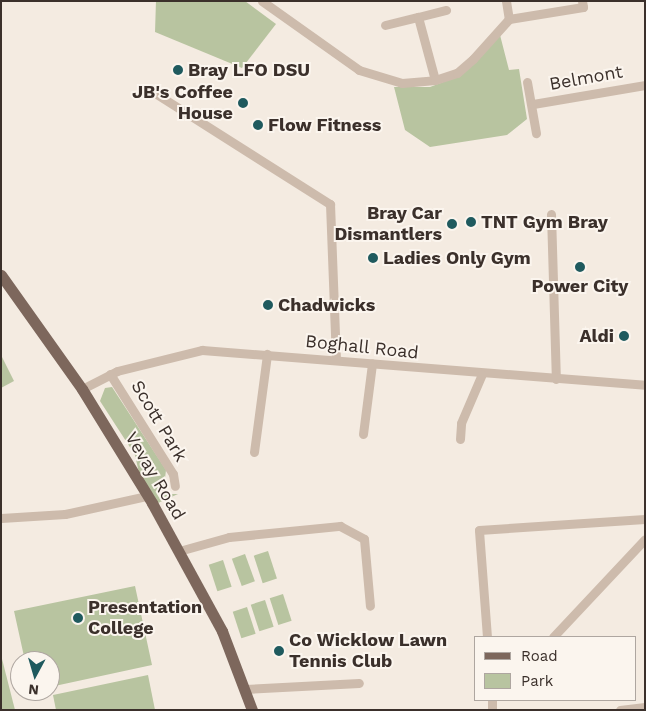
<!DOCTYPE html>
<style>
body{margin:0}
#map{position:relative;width:646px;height:711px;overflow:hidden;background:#f4ebe1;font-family:"Work Sans",sans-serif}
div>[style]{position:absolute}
.green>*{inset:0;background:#b8c4a0;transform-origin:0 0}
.minor>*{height:9px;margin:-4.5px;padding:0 4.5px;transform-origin:4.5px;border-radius:4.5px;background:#cdbbac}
.major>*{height:11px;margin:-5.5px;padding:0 5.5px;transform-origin:5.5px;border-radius:5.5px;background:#7d675c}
.dots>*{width:14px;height:14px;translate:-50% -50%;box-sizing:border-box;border:2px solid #fbf5ee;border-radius:50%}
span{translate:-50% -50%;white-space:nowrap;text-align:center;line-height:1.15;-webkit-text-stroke:4px #fbf5ee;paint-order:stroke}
.poi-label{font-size:18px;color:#3b302b;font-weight:700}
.left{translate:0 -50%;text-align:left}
.right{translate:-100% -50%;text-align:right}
.street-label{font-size:18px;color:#3b302b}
.frame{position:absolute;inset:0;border:2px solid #3b302b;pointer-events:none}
.legend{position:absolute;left:474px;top:636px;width:162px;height:65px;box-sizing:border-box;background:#fbf5ee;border:1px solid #aea6a0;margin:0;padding:6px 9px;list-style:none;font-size:15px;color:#3b302b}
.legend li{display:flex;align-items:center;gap:10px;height:25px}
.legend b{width:25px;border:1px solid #aea6a0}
.north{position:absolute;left:10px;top:651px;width:50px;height:50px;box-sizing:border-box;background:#fbf5ee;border:1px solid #aea6a0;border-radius:50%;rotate:186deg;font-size:14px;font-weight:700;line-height:20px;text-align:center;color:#3b302b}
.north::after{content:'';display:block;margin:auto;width:18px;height:22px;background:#1f5a5e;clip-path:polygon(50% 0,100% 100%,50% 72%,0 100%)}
</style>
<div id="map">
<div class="green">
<i style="clip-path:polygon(156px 1px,245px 1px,276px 24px,242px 68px,155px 32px)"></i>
<i style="clip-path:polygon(500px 35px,509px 70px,519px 69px,527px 119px,507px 135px,430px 147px,405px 130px,394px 87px,430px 87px,454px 78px)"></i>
<i style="clip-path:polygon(1px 355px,14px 381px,1px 388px)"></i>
<i style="clip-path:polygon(112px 387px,166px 470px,164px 487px,169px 494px,178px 494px,158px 503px,139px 473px,135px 455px,100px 401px,105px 388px)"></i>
<i style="left:268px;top:551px;width:29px;height:15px;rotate:72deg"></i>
<i style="left:245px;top:554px;width:29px;height:14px;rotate:70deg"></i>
<i style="left:223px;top:560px;width:28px;height:15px;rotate:72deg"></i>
<i style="clip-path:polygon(135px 586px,152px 665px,50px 687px,50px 661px,25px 661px,14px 611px)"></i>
<i style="left:283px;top:594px;width:28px;height:14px;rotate:72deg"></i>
<i style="left:265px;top:600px;width:28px;height:15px;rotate:72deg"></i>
<i style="left:247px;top:607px;width:28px;height:15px;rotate:72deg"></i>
<i style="clip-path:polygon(1px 655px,15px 710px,1px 710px)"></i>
<i style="clip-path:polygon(148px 675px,155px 710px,56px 710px,53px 695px)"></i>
</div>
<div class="minor">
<i style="left:262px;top:1px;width:119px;rotate:35.4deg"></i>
<i style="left:359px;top:70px;width:45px;rotate:16.8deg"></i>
<i style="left:402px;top:83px;width:33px;rotate:-5deg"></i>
<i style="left:506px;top:1px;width:18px;rotate:81deg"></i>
<i style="left:418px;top:17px;width:29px;rotate:-14deg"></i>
<i style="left:385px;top:25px;width:34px;rotate:-14deg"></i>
<i style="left:418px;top:17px;width:65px;rotate:74.9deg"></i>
<i style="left:435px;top:80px;width:23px;rotate:-18deg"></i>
<i style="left:457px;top:73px;width:21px;rotate:-41deg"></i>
<i style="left:473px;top:59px;width:54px;rotate:-48deg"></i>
<i style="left:509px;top:19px;width:75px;rotate:-9.2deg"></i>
<i style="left:583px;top:7px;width:6px;rotate:-99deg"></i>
<i style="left:527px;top:82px;width:52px;rotate:80deg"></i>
<i style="left:147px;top:88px;width:217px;rotate:32.4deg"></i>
<i style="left:330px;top:204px;width:156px;rotate:87.8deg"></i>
<i style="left:533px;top:104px;width:114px;rotate:-9.6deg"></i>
<i style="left:551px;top:214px;width:165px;rotate:88.3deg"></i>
<i style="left:110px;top:374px;width:118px;rotate:57.8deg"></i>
<i style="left:173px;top:474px;width:12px;rotate:81deg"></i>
<i style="left:82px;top:389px;width:39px;rotate:-27deg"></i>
<i style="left:117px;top:371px;width:88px;rotate:-13.9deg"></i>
<i style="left:202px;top:350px;width:444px;rotate:4.5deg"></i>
<i style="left:363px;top:434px;width:71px;rotate:-82.7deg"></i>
<i style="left:460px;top:439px;width:16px;rotate:-86deg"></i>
<i style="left:461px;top:423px;width:53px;rotate:-66.8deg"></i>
<i style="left:254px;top:452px;width:99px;rotate:-82.4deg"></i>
<i style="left:1px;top:518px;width:64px;rotate:-3.6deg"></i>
<i style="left:65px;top:514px;width:84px;rotate:-12.4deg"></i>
<i style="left:179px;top:551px;width:52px;rotate:-15.6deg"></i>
<i style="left:229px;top:537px;width:112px;rotate:-5.7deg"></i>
<i style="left:340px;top:526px;width:27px;rotate:28deg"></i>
<i style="left:364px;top:539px;width:67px;rotate:84.9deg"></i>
<i style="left:487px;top:637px;width:107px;rotate:-94.3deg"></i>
<i style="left:479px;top:530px;width:166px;rotate:-3.8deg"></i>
<i style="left:553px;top:637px;width:134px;rotate:-46.8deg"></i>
<i style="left:245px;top:689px;width:114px;rotate:-3deg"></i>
<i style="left:492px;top:700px;width:10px;rotate:90deg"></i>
<i style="left:620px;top:710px;width:25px;rotate:-7deg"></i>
</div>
<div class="major">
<i style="left:1px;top:275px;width:140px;rotate:54.6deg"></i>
<i style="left:82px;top:389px;width:134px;rotate:58.4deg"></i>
<i style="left:152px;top:503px;width:146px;rotate:61.3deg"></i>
<i style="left:222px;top:631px;width:85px;rotate:69.2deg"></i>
</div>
<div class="dots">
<i style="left:178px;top:70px;background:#1f5a5e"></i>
<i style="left:243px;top:103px;background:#1f5a5e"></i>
<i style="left:258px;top:125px;background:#1f5a5e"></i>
<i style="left:471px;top:222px;background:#1f5a5e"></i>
<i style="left:452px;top:224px;background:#1f5a5e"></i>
<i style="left:373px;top:258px;background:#1f5a5e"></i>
<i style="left:580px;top:267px;background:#1f5a5e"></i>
<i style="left:268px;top:305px;background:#1f5a5e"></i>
<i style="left:624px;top:336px;background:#1f5a5e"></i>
<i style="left:78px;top:618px;background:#1f5a5e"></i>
<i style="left:279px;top:651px;background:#1f5a5e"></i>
</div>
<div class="poi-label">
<span class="left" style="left:188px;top:70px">Bray LFO DSU</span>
<span class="right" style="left:233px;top:103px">JB's Coffee<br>House</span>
<span class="left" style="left:268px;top:125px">Flow Fitness</span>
<span class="right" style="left:442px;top:224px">Bray Car<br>Dismantlers</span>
<span class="left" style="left:481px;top:222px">TNT Gym Bray</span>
<span class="left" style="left:383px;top:258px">Ladies Only Gym</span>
<span style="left:580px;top:286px">Power City</span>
<span class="left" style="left:278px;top:305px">Chadwicks</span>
<span class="right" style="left:614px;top:336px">Aldi</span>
<span class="left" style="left:88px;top:618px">Presentation<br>College</span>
<span class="left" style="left:289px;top:651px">Co Wicklow Lawn<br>Tennis Club</span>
</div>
<div class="street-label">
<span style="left:586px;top:78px;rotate:-10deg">Belmont</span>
<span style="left:362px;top:347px;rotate:6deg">Boghall Road</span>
<span style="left:159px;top:421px;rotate:59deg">Scott Park</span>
<span style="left:155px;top:476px;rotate:59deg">Vevay Road</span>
</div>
<div class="frame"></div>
<ul class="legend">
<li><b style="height:6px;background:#7d675c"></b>Road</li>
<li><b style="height:14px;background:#b8c4a0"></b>Park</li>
</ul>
<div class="north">N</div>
</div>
